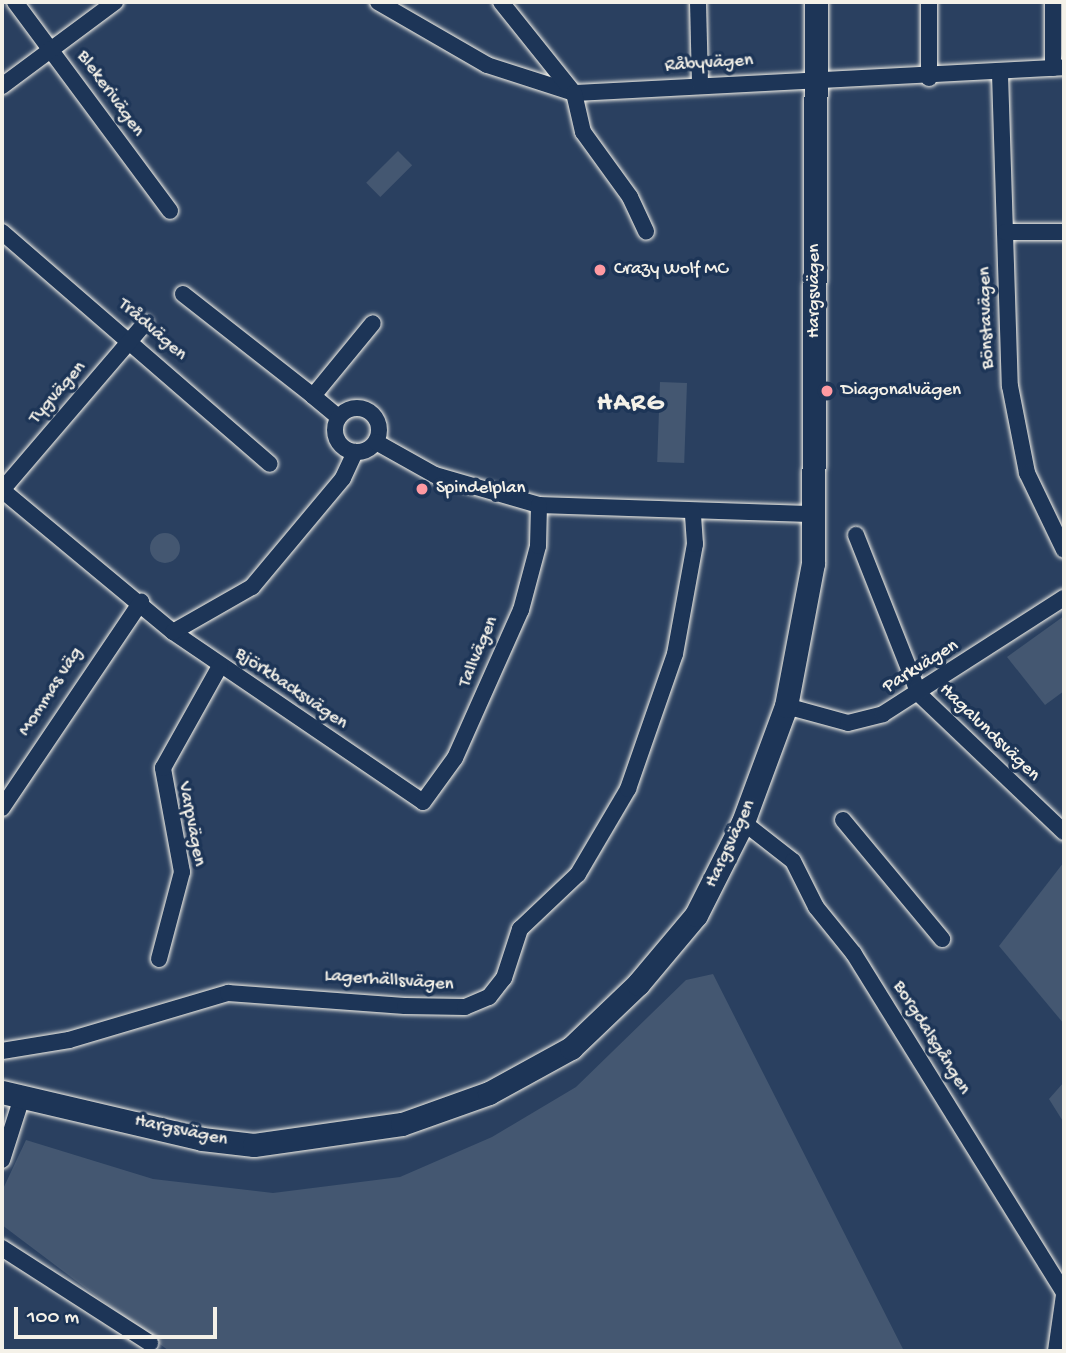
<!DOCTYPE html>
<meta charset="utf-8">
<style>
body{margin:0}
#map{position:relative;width:1066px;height:1353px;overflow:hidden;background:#2a4060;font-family:"Gochi Hand",sans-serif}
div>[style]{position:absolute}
.green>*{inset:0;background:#445771;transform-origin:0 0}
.round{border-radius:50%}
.roads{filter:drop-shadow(0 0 2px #f4f1e8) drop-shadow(0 0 2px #f4f1e8)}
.street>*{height:16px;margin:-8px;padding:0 8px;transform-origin:8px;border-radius:8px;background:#1d3557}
.street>.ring{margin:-8px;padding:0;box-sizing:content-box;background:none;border:16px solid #1d3557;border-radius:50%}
.secondary>*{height:23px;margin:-11.5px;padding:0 11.5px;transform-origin:11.5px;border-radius:11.5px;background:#1d3557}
.dots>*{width:19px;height:19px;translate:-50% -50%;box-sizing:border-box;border:4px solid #1d3557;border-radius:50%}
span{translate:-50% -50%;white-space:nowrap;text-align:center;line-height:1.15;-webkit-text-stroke:7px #1d3557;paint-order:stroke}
.street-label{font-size:19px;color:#f4f1e8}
.poi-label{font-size:19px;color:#f4f1e8}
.left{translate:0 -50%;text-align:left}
.district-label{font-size:26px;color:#f4f1e8;font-weight:700;letter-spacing:2px}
.frame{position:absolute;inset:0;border:4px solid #f4f1e8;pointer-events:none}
.scale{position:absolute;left:14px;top:1307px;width:203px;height:32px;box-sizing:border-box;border:4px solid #f4f1e8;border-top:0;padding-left:9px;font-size:21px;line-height:24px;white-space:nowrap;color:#f4f1e8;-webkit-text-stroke:5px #1d3557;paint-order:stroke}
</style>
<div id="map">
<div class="green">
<i style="left:398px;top:151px;width:20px;height:45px;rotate:45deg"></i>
<i style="left:660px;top:382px;width:27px;height:80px;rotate:2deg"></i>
<i class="round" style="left:150px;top:533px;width:30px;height:30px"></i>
<i style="clip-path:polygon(1064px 616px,1064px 691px,1045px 705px,1007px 657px)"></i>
<i style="clip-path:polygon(1064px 862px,1064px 1024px,999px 946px)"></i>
<i style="clip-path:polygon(713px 974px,904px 1351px,169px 1351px,2px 1225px,2px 1191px,26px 1140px,153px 1179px,273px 1193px,400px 1177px,492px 1137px,576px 1087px,686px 980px)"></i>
<i style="clip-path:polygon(1064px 1082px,1064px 1123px,1049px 1099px)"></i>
</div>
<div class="roads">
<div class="street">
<i style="left:15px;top:2px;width:260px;rotate:53.4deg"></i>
<i style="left:378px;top:2px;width:126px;rotate:30deg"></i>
<i style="left:487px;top:65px;width:91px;rotate:17.8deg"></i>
<i style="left:574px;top:93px;width:491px;rotate:-3deg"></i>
<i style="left:501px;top:2px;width:117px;rotate:51.3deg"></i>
<i style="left:574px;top:93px;width:40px;rotate:77deg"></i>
<i style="left:583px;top:132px;width:80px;rotate:54.1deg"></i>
<i style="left:630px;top:197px;width:38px;rotate:65deg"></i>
<i style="left:698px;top:2px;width:84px;rotate:88.6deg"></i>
<i style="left:929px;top:2px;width:76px;rotate:90deg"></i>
<i style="left:1053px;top:68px;width:66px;rotate:-90deg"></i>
<i style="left:1000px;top:74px;width:312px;rotate:88.2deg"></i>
<i style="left:1010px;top:386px;width:89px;rotate:78.9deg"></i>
<i style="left:1027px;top:473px;width:85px;rotate:64.3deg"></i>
<i style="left:2px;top:86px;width:141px;rotate:-36.6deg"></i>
<i style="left:2px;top:232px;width:354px;rotate:40.9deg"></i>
<i style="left:1005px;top:232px;width:59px"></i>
<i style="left:183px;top:294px;width:165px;rotate:38.1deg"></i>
<i style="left:313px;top:396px;width:94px;rotate:-50.6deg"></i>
<i style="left:313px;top:396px;width:33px;rotate:40deg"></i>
<i class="ring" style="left:335px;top:408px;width:28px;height:28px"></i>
<i style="left:376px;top:442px;width:68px;rotate:29.2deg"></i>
<i style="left:435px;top:475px;width:108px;rotate:16.1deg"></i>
<i style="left:539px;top:505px;width:277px;rotate:1.9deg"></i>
<i style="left:2px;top:490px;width:222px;rotate:39.7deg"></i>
<i style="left:173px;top:632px;width:302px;rotate:34.2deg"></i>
<i style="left:423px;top:802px;width:54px;rotate:-54deg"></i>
<i style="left:455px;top:758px;width:162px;rotate:-66deg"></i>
<i style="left:521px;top:610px;width:66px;rotate:-75.1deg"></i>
<i style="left:538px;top:546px;width:41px;rotate:-88.6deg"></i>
<i style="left:2px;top:490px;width:220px;rotate:-49.4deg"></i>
<i style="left:856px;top:535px;width:171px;rotate:68.4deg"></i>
<i style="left:919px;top:694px;width:200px;rotate:43.6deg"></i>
<i style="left:173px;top:632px;width:91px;rotate:-29.7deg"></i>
<i style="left:252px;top:587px;width:142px;rotate:-50.1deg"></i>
<i style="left:343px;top:478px;width:29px;rotate:-65deg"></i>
<i style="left:786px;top:706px;width:64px;rotate:15.3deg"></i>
<i style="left:848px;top:723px;width:36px;rotate:-14deg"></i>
<i style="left:883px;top:714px;width:215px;rotate:-32.7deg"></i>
<i style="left:2px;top:808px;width:249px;rotate:-56deg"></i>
<i style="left:843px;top:820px;width:155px;rotate:50.2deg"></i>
<i style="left:743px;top:822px;width:63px;rotate:38deg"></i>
<i style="left:793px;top:861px;width:51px;rotate:63.4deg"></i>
<i style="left:816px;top:907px;width:60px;rotate:51deg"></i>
<i style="left:854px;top:954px;width:399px;rotate:58.2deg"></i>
<i style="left:159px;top:959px;width:90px;rotate:-75.2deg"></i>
<i style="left:182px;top:872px;width:106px;rotate:-100.4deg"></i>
<i style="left:163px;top:768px;width:117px;rotate:-60.8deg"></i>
<i style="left:2px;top:1051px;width:68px;rotate:-9.3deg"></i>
<i style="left:69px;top:1040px;width:166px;rotate:-16.5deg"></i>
<i style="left:228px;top:993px;width:177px;rotate:4.2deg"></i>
<i style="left:405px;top:1006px;width:60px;rotate:1deg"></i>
<i style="left:465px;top:1007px;width:26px;rotate:-23deg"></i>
<i style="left:489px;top:997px;width:24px;rotate:-52deg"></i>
<i style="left:504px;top:978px;width:52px;rotate:-71.9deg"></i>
<i style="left:520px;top:929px;width:80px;rotate:-43.5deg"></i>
<i style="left:578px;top:874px;width:99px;rotate:-59.5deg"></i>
<i style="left:628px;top:789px;width:143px;rotate:-70.8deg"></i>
<i style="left:675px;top:654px;width:112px;rotate:-79.7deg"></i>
<i style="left:695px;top:544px;width:32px;rotate:-94deg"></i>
<i style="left:2px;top:1160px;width:69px;rotate:-72.3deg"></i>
<i style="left:2px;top:1248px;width:176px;rotate:32.7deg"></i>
<i style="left:1056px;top:1351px;width:57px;rotate:-81.9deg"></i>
</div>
<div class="secondary">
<i style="left:2px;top:1092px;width:205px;rotate:13.2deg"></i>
<i style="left:202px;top:1139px;width:52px;rotate:6.6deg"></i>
<i style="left:254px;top:1145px;width:149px;rotate:-8.1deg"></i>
<i style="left:402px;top:1124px;width:92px;rotate:-19.6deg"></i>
<i style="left:489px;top:1093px;width:94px;rotate:-28.8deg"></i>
<i style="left:571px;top:1048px;width:93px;rotate:-43.7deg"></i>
<i style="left:638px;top:984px;width:90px;rotate:-50deg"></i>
<i style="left:696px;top:915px;width:104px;rotate:-63.2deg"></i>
<i style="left:743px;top:822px;width:124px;rotate:-69.7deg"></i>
<i style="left:786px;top:706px;width:146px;rotate:-79.3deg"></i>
<i style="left:813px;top:563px;width:561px;rotate:-89.69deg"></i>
</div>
</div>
<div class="dots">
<i style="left:600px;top:270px;background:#ff9aa2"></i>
<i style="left:827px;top:391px;background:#ff9aa2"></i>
<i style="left:422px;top:489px;background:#ff9aa2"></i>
</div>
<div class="street-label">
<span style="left:709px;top:64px;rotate:-4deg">Råbyvägen</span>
<span style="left:110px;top:94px;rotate:54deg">Blekerivägen</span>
<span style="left:815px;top:291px;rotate:-90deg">Hargsvägen</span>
<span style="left:987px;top:318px;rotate:-92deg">Bönstavägen</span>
<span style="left:152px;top:330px;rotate:41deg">Trådvägen</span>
<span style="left:58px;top:393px;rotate:-49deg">Tygvägen</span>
<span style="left:479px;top:652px;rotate:-67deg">Tallvägen</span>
<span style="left:921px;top:667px;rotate:-32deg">Parkvägen</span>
<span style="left:291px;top:689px;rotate:34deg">Björkbacksvägen</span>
<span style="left:51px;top:692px;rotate:-57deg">Mommas väg</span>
<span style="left:989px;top:733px;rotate:44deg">Hagalundsvägen</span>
<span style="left:191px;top:824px;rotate:79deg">Varpvägen</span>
<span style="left:731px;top:844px;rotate:-65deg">Hargsvägen</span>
<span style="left:389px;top:981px;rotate:4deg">Lagerhällsvägen</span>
<span style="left:931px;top:1038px;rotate:58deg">Borgdalsgången</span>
<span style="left:181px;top:1131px;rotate:12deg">Hargsvägen</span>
</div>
<div class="poi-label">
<span class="left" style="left:614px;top:270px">Crazy Wolf MC</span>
<span class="left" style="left:841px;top:391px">Diagonalvägen</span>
<span class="left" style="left:436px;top:489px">Spindelplan</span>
</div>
<div class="district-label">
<span style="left:631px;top:405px">HARG</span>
</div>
<div class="frame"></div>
<div class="scale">100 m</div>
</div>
